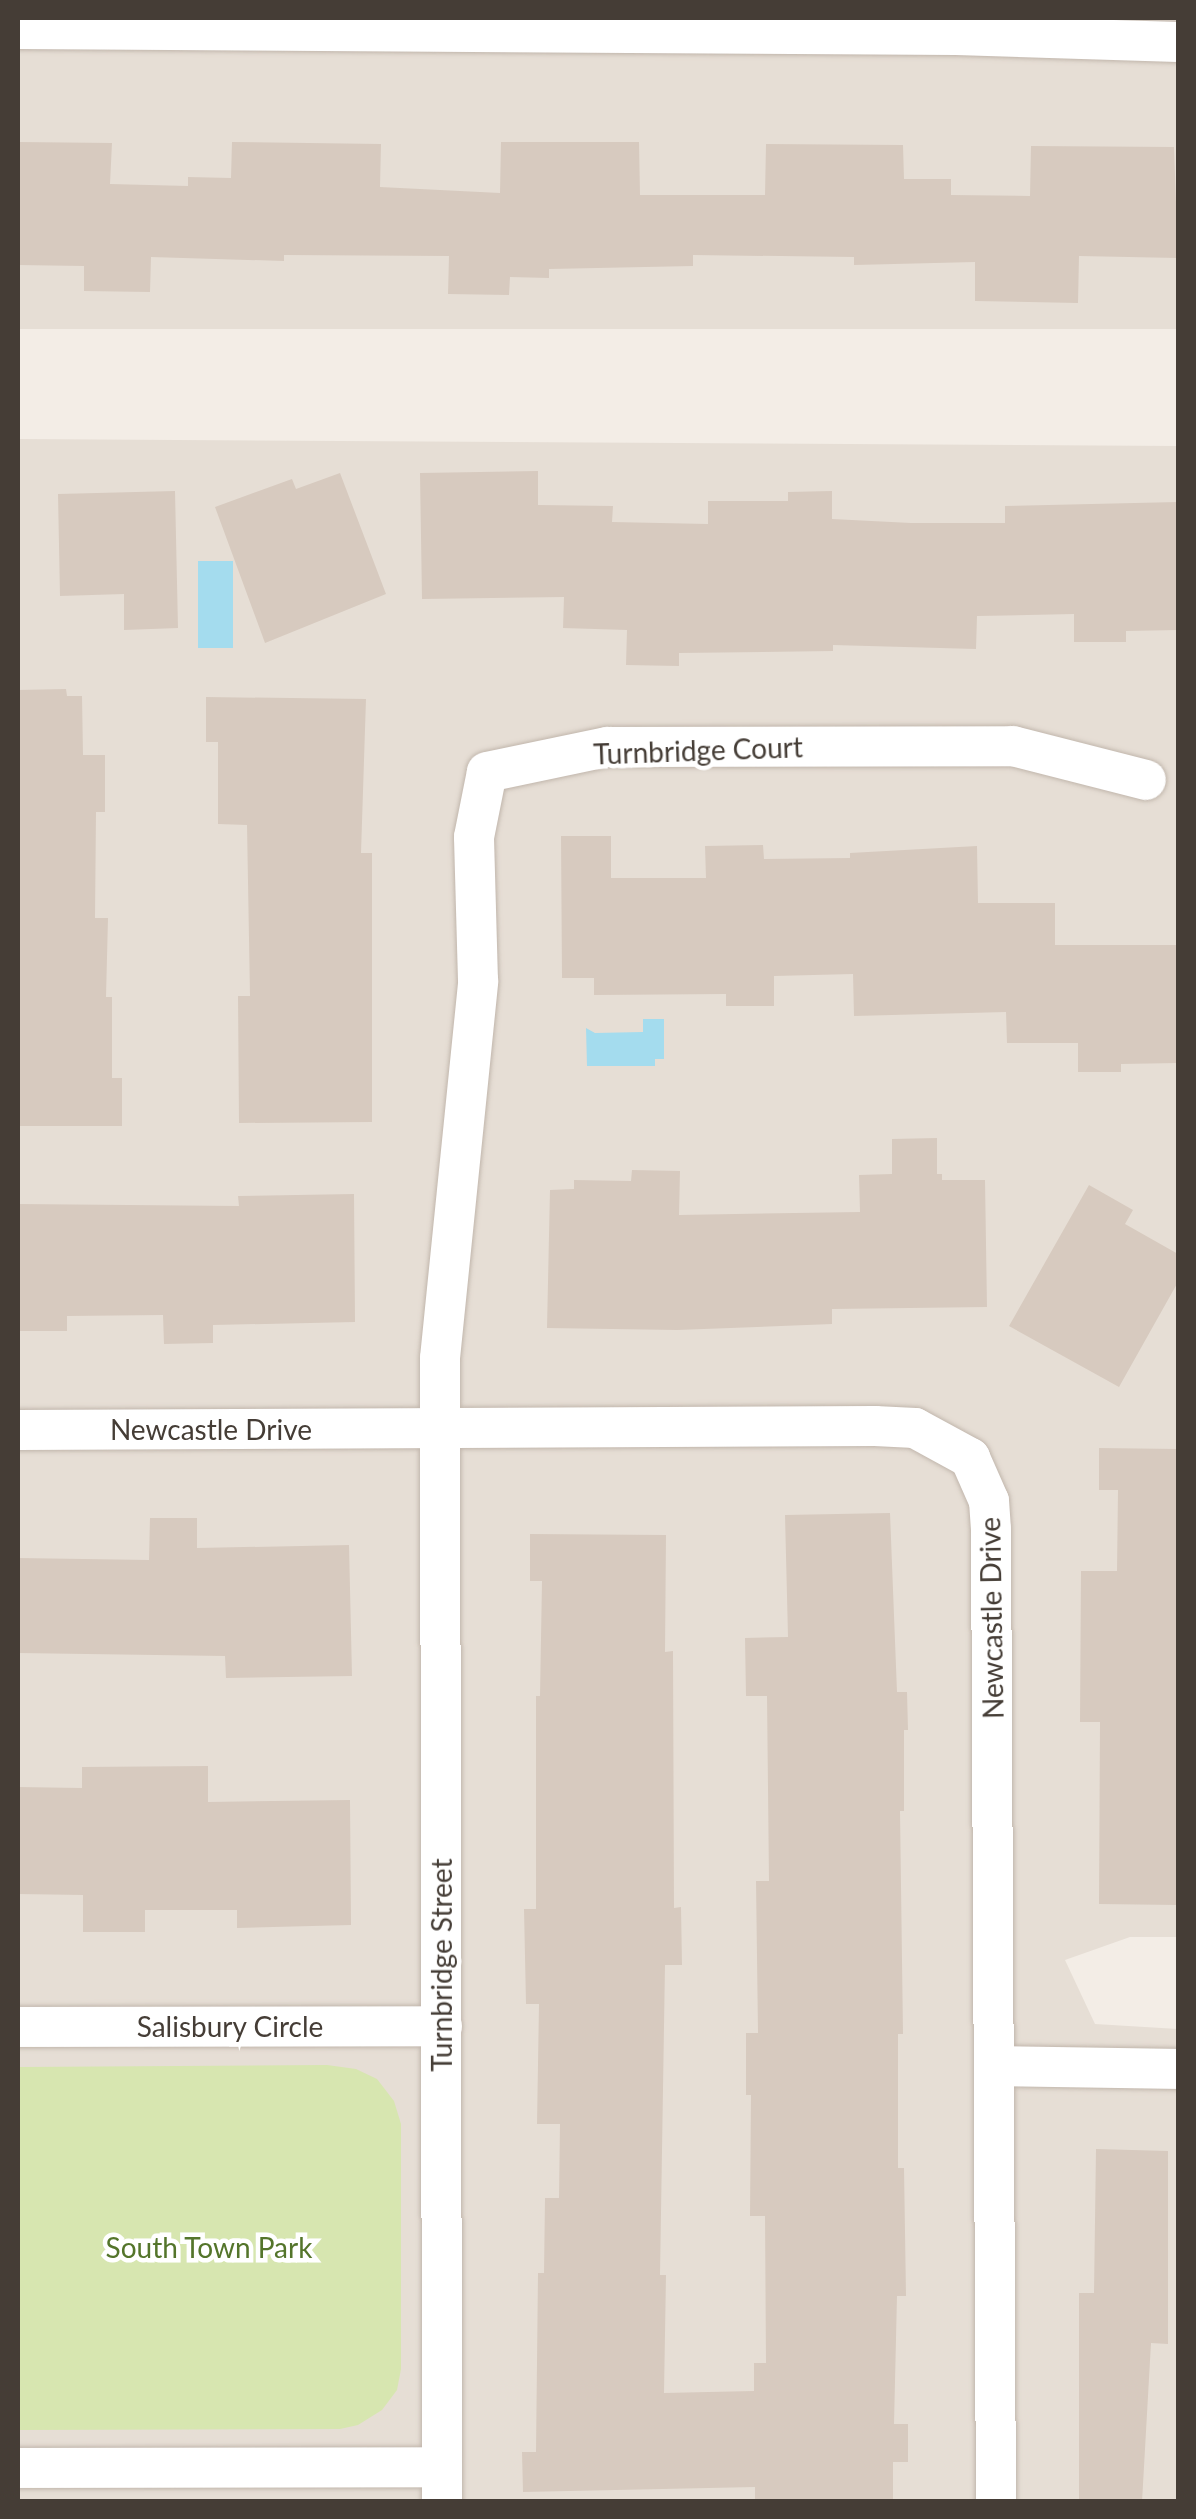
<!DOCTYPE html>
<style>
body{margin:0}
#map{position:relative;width:1196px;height:2519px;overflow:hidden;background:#f3ede6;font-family:Lato,sans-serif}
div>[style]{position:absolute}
.residential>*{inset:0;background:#e6ded5;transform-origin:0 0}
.green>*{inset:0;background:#d7e6b0}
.water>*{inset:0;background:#a4dcee;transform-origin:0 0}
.building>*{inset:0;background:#d7cabf}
.roads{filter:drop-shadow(0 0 2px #c1b6ac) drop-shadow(0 0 2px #c1b6ac)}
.street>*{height:40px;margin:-20px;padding:0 20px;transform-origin:20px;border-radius:20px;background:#fff}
span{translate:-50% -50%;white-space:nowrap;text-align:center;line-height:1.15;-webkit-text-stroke:9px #fff;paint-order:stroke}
.street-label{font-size:28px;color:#453d36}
.park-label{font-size:28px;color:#54752b}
.frame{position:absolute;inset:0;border:20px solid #453d36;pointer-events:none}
</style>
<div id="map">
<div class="residential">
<i style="left:18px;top:18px;width:1160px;height:311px"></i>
<i style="clip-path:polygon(18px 439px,1178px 446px,1178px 1937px,1130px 1937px,1065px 1960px,1095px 2024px,1178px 2029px,1178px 2501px,18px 2501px)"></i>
</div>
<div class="green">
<i style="clip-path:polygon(327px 2065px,356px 2069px,377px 2079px,394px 2101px,401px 2124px,401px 2369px,397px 2390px,382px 2410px,358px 2425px,340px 2429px,18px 2430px,18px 2067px)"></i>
</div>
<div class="water">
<i style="left:198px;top:561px;width:35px;height:87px"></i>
<i style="clip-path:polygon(643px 1019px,664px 1019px,664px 1059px,655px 1059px,655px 1066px,587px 1066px,586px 1028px,595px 1033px,643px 1032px)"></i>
</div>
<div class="building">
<i style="clip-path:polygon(18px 142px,112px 143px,110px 184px,188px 186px,188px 177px,231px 178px,232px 142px,381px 144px,380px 187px,500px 193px,501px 142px,639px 142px,640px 195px,765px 195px,766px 144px,903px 145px,904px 179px,951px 179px,951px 195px,1030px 196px,1031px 146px,1174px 147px,1178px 258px,1079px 256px,1078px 303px,975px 301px,975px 262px,854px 265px,854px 257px,693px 255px,693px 266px,549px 269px,549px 278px,510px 277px,509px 295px,448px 294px,449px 256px,284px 255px,284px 261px,151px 257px,150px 292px,84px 291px,84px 266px,18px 265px)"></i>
<i style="clip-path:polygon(538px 471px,538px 505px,613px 506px,612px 522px,708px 524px,708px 501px,788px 501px,788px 492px,832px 491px,832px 519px,911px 523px,1005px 523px,1005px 506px,1178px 502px,1178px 630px,1126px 631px,1126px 642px,1074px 642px,1074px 614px,977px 616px,976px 649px,833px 645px,833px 651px,679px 653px,679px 666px,626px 665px,627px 630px,563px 628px,564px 597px,422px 599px,420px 473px)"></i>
<i style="clip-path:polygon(340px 473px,386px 594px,265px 643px,215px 507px,292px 479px,296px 489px)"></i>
<i style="clip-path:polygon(175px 491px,178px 628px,124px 630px,124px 594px,60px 596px,58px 494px)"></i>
<i style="clip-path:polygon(66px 689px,67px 696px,82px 696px,83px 755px,105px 755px,105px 812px,96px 812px,95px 918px,108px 918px,106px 997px,112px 997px,112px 1078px,122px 1078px,122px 1126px,18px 1126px,18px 690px)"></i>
<i style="clip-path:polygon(206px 697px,366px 699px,361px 853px,372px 853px,372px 1122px,239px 1123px,238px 996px,250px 996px,247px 825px,218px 824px,218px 742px,206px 742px)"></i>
<i style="clip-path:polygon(561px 836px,611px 836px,611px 878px,706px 878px,705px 846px,763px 845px,764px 859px,850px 858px,850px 853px,977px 846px,978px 903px,1055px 903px,1055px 945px,1178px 945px,1178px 1063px,1121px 1064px,1121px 1072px,1078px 1072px,1078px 1043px,1007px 1043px,1006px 1012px,854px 1016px,853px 974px,774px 976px,774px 1006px,726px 1006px,726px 994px,594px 995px,594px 978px,562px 978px)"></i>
<i style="clip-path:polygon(937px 1138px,937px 1174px,942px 1174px,942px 1180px,985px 1180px,987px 1307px,832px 1309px,832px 1324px,677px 1330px,547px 1328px,550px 1190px,574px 1189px,574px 1180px,631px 1181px,632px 1170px,680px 1171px,679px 1215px,860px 1212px,859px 1175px,892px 1174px,892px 1139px)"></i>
<i style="clip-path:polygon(1089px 1185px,1133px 1210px,1125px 1224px,1178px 1254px,1178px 1282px,1119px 1387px,1009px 1326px)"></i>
<i style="clip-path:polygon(354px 1194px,355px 1322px,213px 1325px,213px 1343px,164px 1344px,163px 1315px,67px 1316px,67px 1331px,18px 1331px,18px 1204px,239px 1206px,238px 1196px)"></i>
<i style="clip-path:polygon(1099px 1448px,1178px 1449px,1178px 1905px,1099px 1904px,1100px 1722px,1080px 1722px,1081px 1571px,1117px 1571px,1118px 1490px,1099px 1490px)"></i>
<i style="clip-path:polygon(890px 1513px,897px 1692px,907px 1692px,908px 1730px,904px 1730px,904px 1811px,900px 1811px,903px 2034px,898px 2034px,898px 2168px,904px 2168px,906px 2296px,897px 2296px,894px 2424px,908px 2424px,908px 2462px,893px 2462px,893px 2502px,755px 2502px,755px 2487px,523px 2492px,522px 2452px,536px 2452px,538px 2273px,544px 2273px,545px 2198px,559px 2198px,560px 2124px,537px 2124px,539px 2004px,526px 2004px,524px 1909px,536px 1909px,536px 1696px,540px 1696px,542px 1581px,530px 1581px,530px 1534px,666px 1535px,665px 1652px,673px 1651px,674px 1908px,681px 1907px,682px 1965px,665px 1965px,660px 2275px,666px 2275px,664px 2393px,754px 2391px,754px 2363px,766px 2363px,765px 2216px,750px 2216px,751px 2095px,746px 2095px,746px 2033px,758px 2033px,756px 1881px,769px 1881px,767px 1696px,746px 1696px,745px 1638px,788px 1637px,785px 1515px)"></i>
<i style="clip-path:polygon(150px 1518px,197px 1518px,197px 1548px,349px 1545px,352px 1676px,226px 1678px,225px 1656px,18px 1653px,18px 1558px,149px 1560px)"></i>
<i style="clip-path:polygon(208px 1766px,208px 1802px,350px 1800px,351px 1925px,237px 1928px,237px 1910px,145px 1910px,145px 1932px,83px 1932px,83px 1895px,18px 1894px,18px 1787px,82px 1788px,82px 1767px)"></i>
<i style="clip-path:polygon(1096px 2149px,1168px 2151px,1168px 2344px,1151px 2343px,1142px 2502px,1079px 2502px,1079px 2293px,1094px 2293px)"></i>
</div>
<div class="roads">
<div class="street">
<i style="left:18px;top:29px;width:938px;rotate:0.37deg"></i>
<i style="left:956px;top:35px;width:222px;rotate:1.8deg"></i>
<i style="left:18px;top:1430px;width:857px;rotate:-0.27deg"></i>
<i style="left:875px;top:1426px;width:40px;rotate:2.9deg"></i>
<i style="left:915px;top:1428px;width:63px;rotate:28.6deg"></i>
<i style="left:970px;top:1458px;width:47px;rotate:66.2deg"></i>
<i style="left:989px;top:1501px;width:28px;rotate:86deg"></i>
<i style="left:991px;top:1529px;width:973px;rotate:89.71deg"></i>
<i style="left:18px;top:2027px;width:424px;rotate:-0.1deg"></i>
<i style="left:995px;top:2066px;width:183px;rotate:0.9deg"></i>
<i style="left:18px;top:2468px;width:424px;rotate:-0.1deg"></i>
<i style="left:442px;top:2502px;width:1144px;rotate:-90.1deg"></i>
<i style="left:440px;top:1358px;width:379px;rotate:-84.2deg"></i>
<i style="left:478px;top:981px;width:144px;rotate:-91.6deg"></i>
<i style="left:474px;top:837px;width:66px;rotate:-78.7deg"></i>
<i style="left:487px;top:772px;width:123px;rotate:-11.8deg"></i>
<i style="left:607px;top:747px;width:406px;rotate:-0.1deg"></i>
<i style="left:1013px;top:746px;width:137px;rotate:14.3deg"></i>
</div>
</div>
<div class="street-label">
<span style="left:698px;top:750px;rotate:-2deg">Turnbridge Court</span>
<span style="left:211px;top:1429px">Newcastle Drive</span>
<span style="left:991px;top:1618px;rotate:-91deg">Newcastle Drive</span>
<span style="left:441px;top:1965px;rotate:-90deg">Turnbridge Street</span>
<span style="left:230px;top:2026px">Salisbury Circle</span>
</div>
<div class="park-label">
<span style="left:209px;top:2247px">South Town Park</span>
</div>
<div class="frame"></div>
</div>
